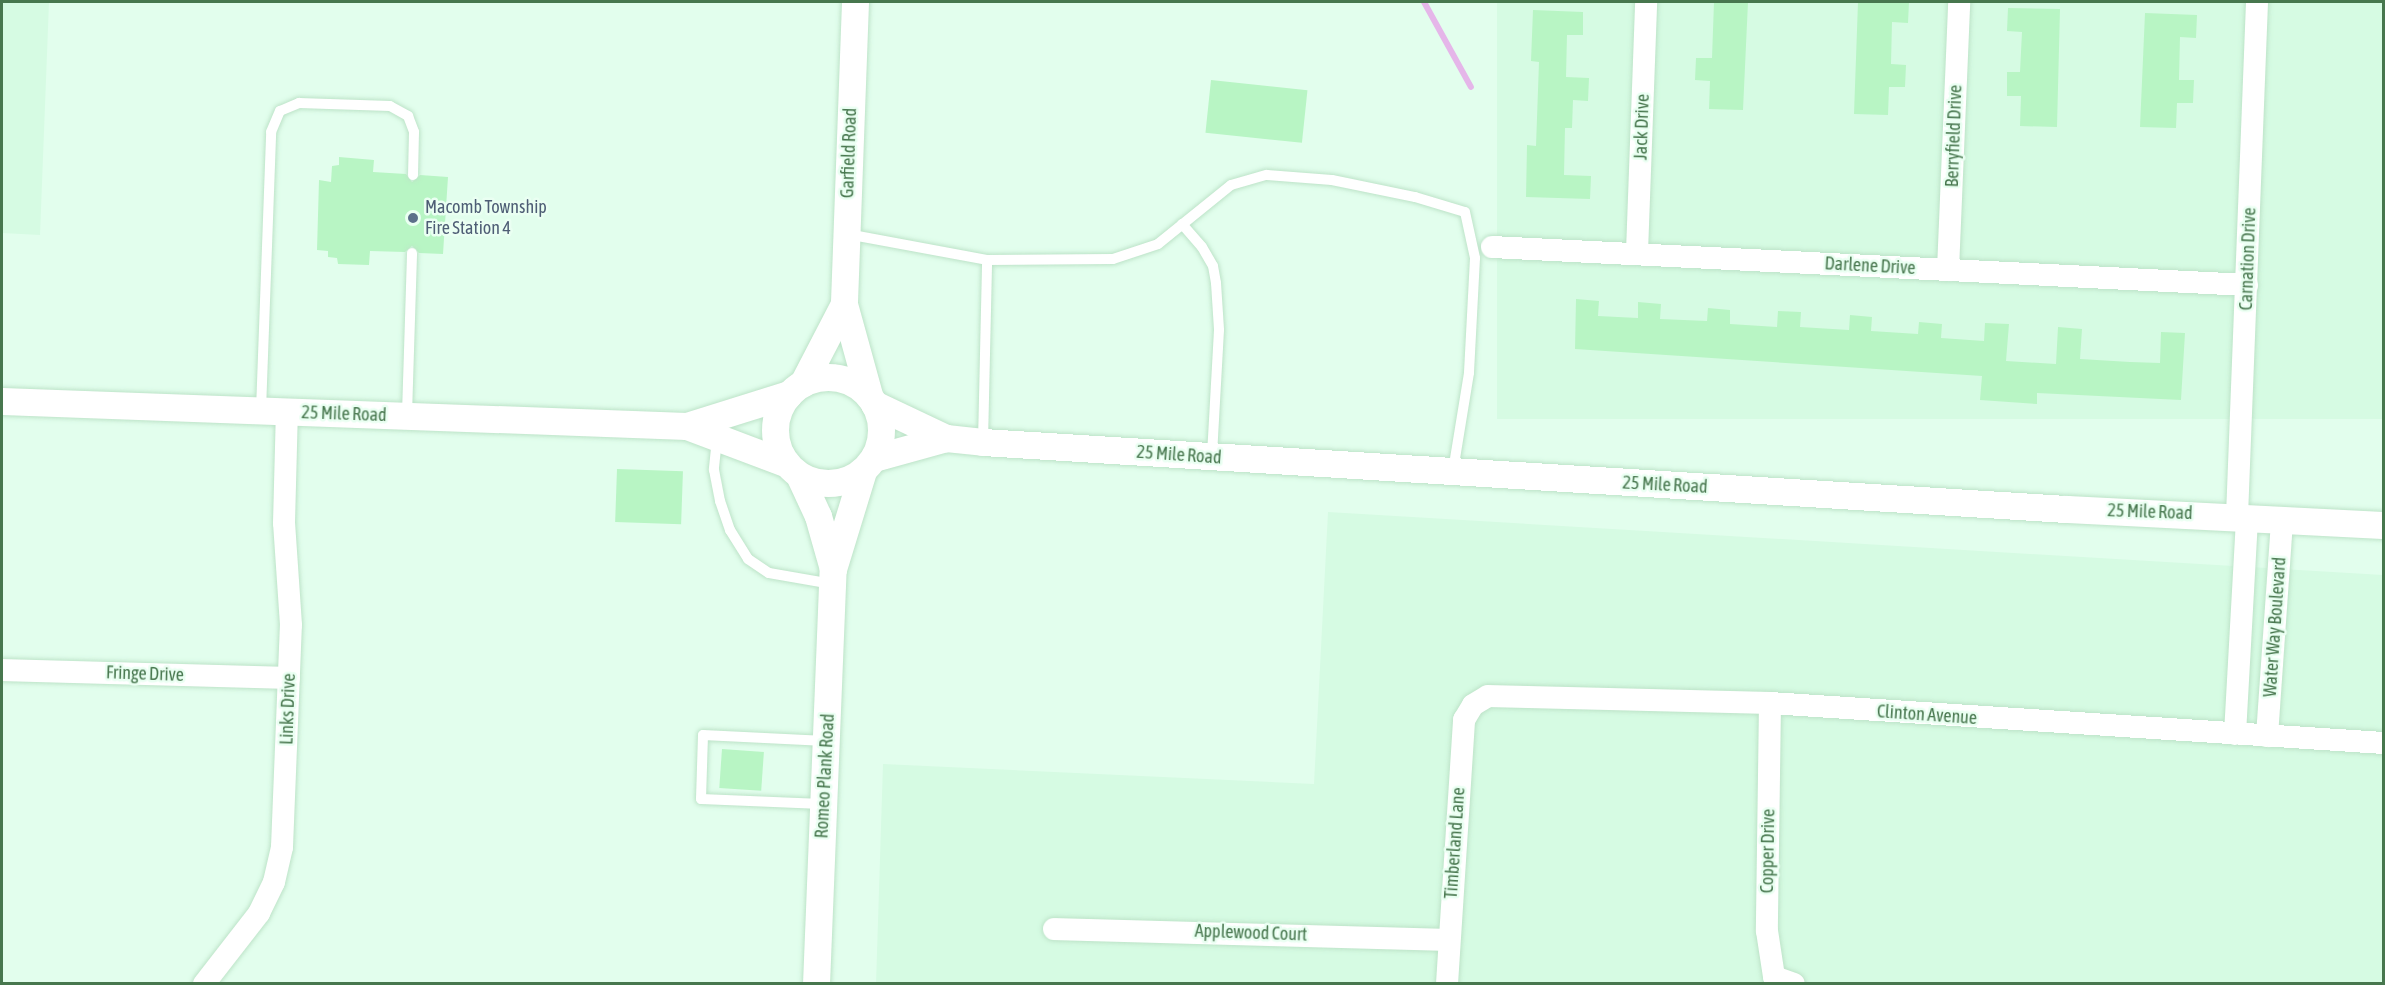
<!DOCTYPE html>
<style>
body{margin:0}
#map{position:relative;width:2385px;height:985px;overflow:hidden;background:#e2feed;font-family:"Asap Condensed",sans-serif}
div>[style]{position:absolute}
.residential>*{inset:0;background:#d6fbe3;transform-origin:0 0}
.stream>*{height:6px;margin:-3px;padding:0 3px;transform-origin:3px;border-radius:3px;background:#e5b6e9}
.building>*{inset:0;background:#b8f5c4;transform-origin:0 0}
.roads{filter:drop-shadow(0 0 2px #bde3c8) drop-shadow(0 0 2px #bde3c8)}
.service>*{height:10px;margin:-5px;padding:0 5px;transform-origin:5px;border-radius:5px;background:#fff}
.minor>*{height:22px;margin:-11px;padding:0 11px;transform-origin:11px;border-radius:11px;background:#fff}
.tertiary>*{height:27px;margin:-13.5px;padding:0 13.5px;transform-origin:13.5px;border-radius:13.5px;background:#fff}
.tertiary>.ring{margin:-13.5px;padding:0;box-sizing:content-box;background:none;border:27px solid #fff;border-radius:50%}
.dots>*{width:16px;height:16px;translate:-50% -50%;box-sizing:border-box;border:3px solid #eafff2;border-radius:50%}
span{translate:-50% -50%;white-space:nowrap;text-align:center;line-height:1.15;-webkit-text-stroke:5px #eafff2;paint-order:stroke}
.street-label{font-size:18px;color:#47774e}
.service-label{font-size:18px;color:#4e5e75}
.left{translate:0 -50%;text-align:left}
.frame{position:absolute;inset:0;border:3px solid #47774e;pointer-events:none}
</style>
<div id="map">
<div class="residential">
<i style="clip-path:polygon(2px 2px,49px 2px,40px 235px,2px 233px)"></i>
<i style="left:1497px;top:2px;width:886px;height:417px"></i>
<i style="clip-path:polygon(1328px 512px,2383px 575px,2383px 983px,876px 984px,883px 764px,1314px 784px)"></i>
</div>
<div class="stream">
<i style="left:1424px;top:2px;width:97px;rotate:61.1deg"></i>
</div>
<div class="building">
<i style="clip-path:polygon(1714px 2px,1748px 2px,1743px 110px,1709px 109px,1710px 81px,1695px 80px,1696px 58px,1712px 58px)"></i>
<i style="clip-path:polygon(1858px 2px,1909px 2px,1908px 23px,1892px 22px,1891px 64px,1906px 65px,1905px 87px,1889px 87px,1888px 115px,1854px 114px)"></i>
<i style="clip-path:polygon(2008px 8px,2060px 9px,2057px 127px,2020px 126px,2021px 96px,2007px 96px,2007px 72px,2020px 72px,2022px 32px,2007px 31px)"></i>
<i style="clip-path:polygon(1533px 10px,1583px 12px,1583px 35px,1567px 35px,1566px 77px,1589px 78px,1588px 101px,1573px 100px,1572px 128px,1565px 128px,1564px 175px,1591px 176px,1590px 199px,1526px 197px,1527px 145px,1536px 146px,1539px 62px,1531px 61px)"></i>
<i style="clip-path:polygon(2145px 13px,2197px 15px,2196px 38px,2180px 37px,2179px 80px,2194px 80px,2193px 103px,2177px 103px,2176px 128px,2140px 127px)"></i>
<i style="left:1211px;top:80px;width:97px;height:53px;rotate:6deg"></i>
<i style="clip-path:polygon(339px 157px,374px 160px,373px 172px,406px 174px,412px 182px,420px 175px,448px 177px,443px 254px,419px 253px,412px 246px,405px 252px,370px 251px,369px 265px,338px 264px,337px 258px,328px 257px,328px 251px,317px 250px,319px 180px,331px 182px,332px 166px,339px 165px)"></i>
<i style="clip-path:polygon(1576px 299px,1599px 301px,1598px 316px,1638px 318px,1638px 302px,1661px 304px,1660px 319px,1707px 321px,1708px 308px,1730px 310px,1730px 324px,1777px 327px,1778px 311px,1801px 312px,1800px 327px,1849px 330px,1850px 315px,1872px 317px,1871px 331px,1918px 334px,1919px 322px,1942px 324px,1941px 338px,1984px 341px,1985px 323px,2009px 324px,2006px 361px,2056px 364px,2058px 327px,2082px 329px,2080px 359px,2130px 362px,2160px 363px,2161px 332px,2185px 333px,2181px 400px,2037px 393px,2037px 404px,1980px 400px,1982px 376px,1575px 349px)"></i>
<i style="left:617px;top:469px;width:66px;height:53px;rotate:2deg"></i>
<i style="left:722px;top:749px;width:42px;height:39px;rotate:4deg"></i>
</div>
<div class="roads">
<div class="service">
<i style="left:1182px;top:224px;width:30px;rotate:49deg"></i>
<i style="left:1202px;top:247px;width:22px;rotate:60deg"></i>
<i style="left:1213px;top:266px;width:17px;rotate:80deg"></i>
<i style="left:1216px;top:283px;width:47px;rotate:86.3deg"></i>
<i style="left:1219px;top:330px;width:127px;rotate:93.2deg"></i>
<i style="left:847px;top:234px;width:142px;rotate:10.5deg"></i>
<i style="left:987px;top:260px;width:126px;rotate:-0.5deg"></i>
<i style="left:1113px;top:259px;width:47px;rotate:-18.4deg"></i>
<i style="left:1158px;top:244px;width:94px;rotate:-38.9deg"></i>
<i style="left:1231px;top:185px;width:37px;rotate:-16deg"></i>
<i style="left:1267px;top:175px;width:65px;rotate:4.4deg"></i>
<i style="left:1332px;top:180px;width:85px;rotate:11.6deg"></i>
<i style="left:1415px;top:197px;width:52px;rotate:16.7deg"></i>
<i style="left:1465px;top:212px;width:47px;rotate:77.7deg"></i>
<i style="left:1475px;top:258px;width:115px;rotate:93deg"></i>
<i style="left:1469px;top:373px;width:99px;rotate:99.3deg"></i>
<i style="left:261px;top:410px;width:278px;rotate:-87.9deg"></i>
<i style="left:271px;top:132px;width:23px;rotate:-67deg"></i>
<i style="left:280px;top:111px;width:21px;rotate:-23deg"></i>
<i style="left:299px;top:103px;width:91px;rotate:1.9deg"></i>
<i style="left:390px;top:106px;width:21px;rotate:29deg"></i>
<i style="left:408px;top:116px;width:17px;rotate:69deg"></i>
<i style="left:414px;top:132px;width:43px;rotate:91.3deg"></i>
<i style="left:407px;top:414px;width:161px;rotate:-88.2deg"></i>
<i style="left:717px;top:439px;width:31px;rotate:96deg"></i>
<i style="left:714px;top:470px;width:32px;rotate:79deg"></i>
<i style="left:720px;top:501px;width:31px;rotate:71deg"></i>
<i style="left:730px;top:530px;width:34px;rotate:58deg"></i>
<i style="left:748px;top:559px;width:25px;rotate:34deg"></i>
<i style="left:769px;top:573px;width:64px;rotate:9.9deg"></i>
<i style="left:983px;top:442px;width:182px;rotate:-88.7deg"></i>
<i style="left:822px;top:804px;width:121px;rotate:-177.6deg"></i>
<i style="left:701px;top:799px;width:64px;rotate:-88.2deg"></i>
<i style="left:703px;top:735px;width:123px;rotate:2.8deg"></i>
</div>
<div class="minor">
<i style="left:1492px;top:247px;width:756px;rotate:2.88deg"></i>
<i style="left:1637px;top:252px;width:250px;rotate:-87.9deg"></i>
<i style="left:1948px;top:270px;width:268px;rotate:-87.6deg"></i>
<i style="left:2237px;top:516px;width:514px;rotate:-87.77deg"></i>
<i style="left:2px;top:670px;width:287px;rotate:1.6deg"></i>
<i style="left:1770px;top:703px;width:228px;rotate:90.8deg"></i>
<i style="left:1767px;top:931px;width:47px;rotate:81.3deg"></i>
<i style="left:1774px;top:977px;width:21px;rotate:19deg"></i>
<i style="left:2235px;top:734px;width:217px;rotate:-86.8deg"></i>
<i style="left:2267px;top:736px;width:218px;rotate:-86deg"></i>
<i style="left:1054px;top:929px;width:394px;rotate:1.6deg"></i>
<i style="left:204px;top:984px;width:90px;rotate:-52.2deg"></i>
<i style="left:259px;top:913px;width:34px;rotate:-64deg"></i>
<i style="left:274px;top:882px;width:36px;rotate:-77deg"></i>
<i style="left:282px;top:847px;width:222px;rotate:-87.7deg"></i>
<i style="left:291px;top:625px;width:102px;rotate:-93.9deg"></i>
<i style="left:284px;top:523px;width:112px;rotate:-88.5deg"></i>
<i style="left:1447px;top:984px;width:265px;rotate:-86.3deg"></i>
<i style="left:1464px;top:720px;width:17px;rotate:-59deg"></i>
<i style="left:1473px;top:705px;width:17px;rotate:-31deg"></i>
<i style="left:1488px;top:696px;width:282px;rotate:1.4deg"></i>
<i style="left:1770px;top:703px;width:615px;rotate:3.73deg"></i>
</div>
<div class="tertiary">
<i style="left:855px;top:2px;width:302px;rotate:92.1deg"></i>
<i style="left:844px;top:304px;width:94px;rotate:74.6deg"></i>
<i class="ring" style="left:775px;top:377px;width:79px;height:79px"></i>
<i style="left:803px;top:383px;width:89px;rotate:-62.6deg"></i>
<i style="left:2px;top:401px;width:685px;rotate:2.09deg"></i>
<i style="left:687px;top:426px;width:107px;rotate:-17.4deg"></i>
<i style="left:874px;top:404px;width:80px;rotate:25.3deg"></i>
<i style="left:946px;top:438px;width:37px;rotate:6deg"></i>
<i style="left:983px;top:442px;width:1085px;rotate:3.54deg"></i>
<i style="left:2066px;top:509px;width:318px;rotate:2.9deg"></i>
<i style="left:687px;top:426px;width:105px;rotate:20.7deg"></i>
<i style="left:874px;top:458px;width:75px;rotate:-15.5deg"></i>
<i style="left:799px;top:475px;width:45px;rotate:65.1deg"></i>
<i style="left:818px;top:516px;width:55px;rotate:74.2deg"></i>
<i style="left:816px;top:984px;width:415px;rotate:-87.7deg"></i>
<i style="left:833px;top:569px;width:102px;rotate:-73deg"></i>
</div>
</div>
<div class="dots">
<i style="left:413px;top:218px;background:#5c6f8a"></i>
</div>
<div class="street-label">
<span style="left:1642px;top:127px;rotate:-88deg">Jack Drive</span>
<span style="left:1954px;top:136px;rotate:-88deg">Berryfield Drive</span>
<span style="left:849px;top:153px;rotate:-88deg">Garfield Road</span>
<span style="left:2248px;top:259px;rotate:-88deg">Carnation Drive</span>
<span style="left:1870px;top:266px;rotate:3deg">Darlene Drive</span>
<span style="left:344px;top:414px;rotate:2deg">25 Mile Road</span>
<span style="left:1179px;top:455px;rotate:4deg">25 Mile Road</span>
<span style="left:1665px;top:485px;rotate:3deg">25 Mile Road</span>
<span style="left:2150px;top:512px;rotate:2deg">25 Mile Road</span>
<span style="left:2275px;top:627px;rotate:-86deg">Water Way Boulevard</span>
<span style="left:145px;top:674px;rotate:2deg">Fringe Drive</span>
<span style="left:288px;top:709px;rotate:-88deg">Links Drive</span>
<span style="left:1927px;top:715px;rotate:4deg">Clinton Avenue</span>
<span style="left:825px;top:776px;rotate:-87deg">Romeo Plank Road</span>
<span style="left:1455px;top:843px;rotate:-86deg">Timberland Lane</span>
<span style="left:1768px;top:851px;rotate:-89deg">Copper Drive</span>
<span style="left:1251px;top:933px;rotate:2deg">Applewood Court</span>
</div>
<div class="service-label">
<span class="left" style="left:425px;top:218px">Macomb Township<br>Fire Station 4</span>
</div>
<div class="frame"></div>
</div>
